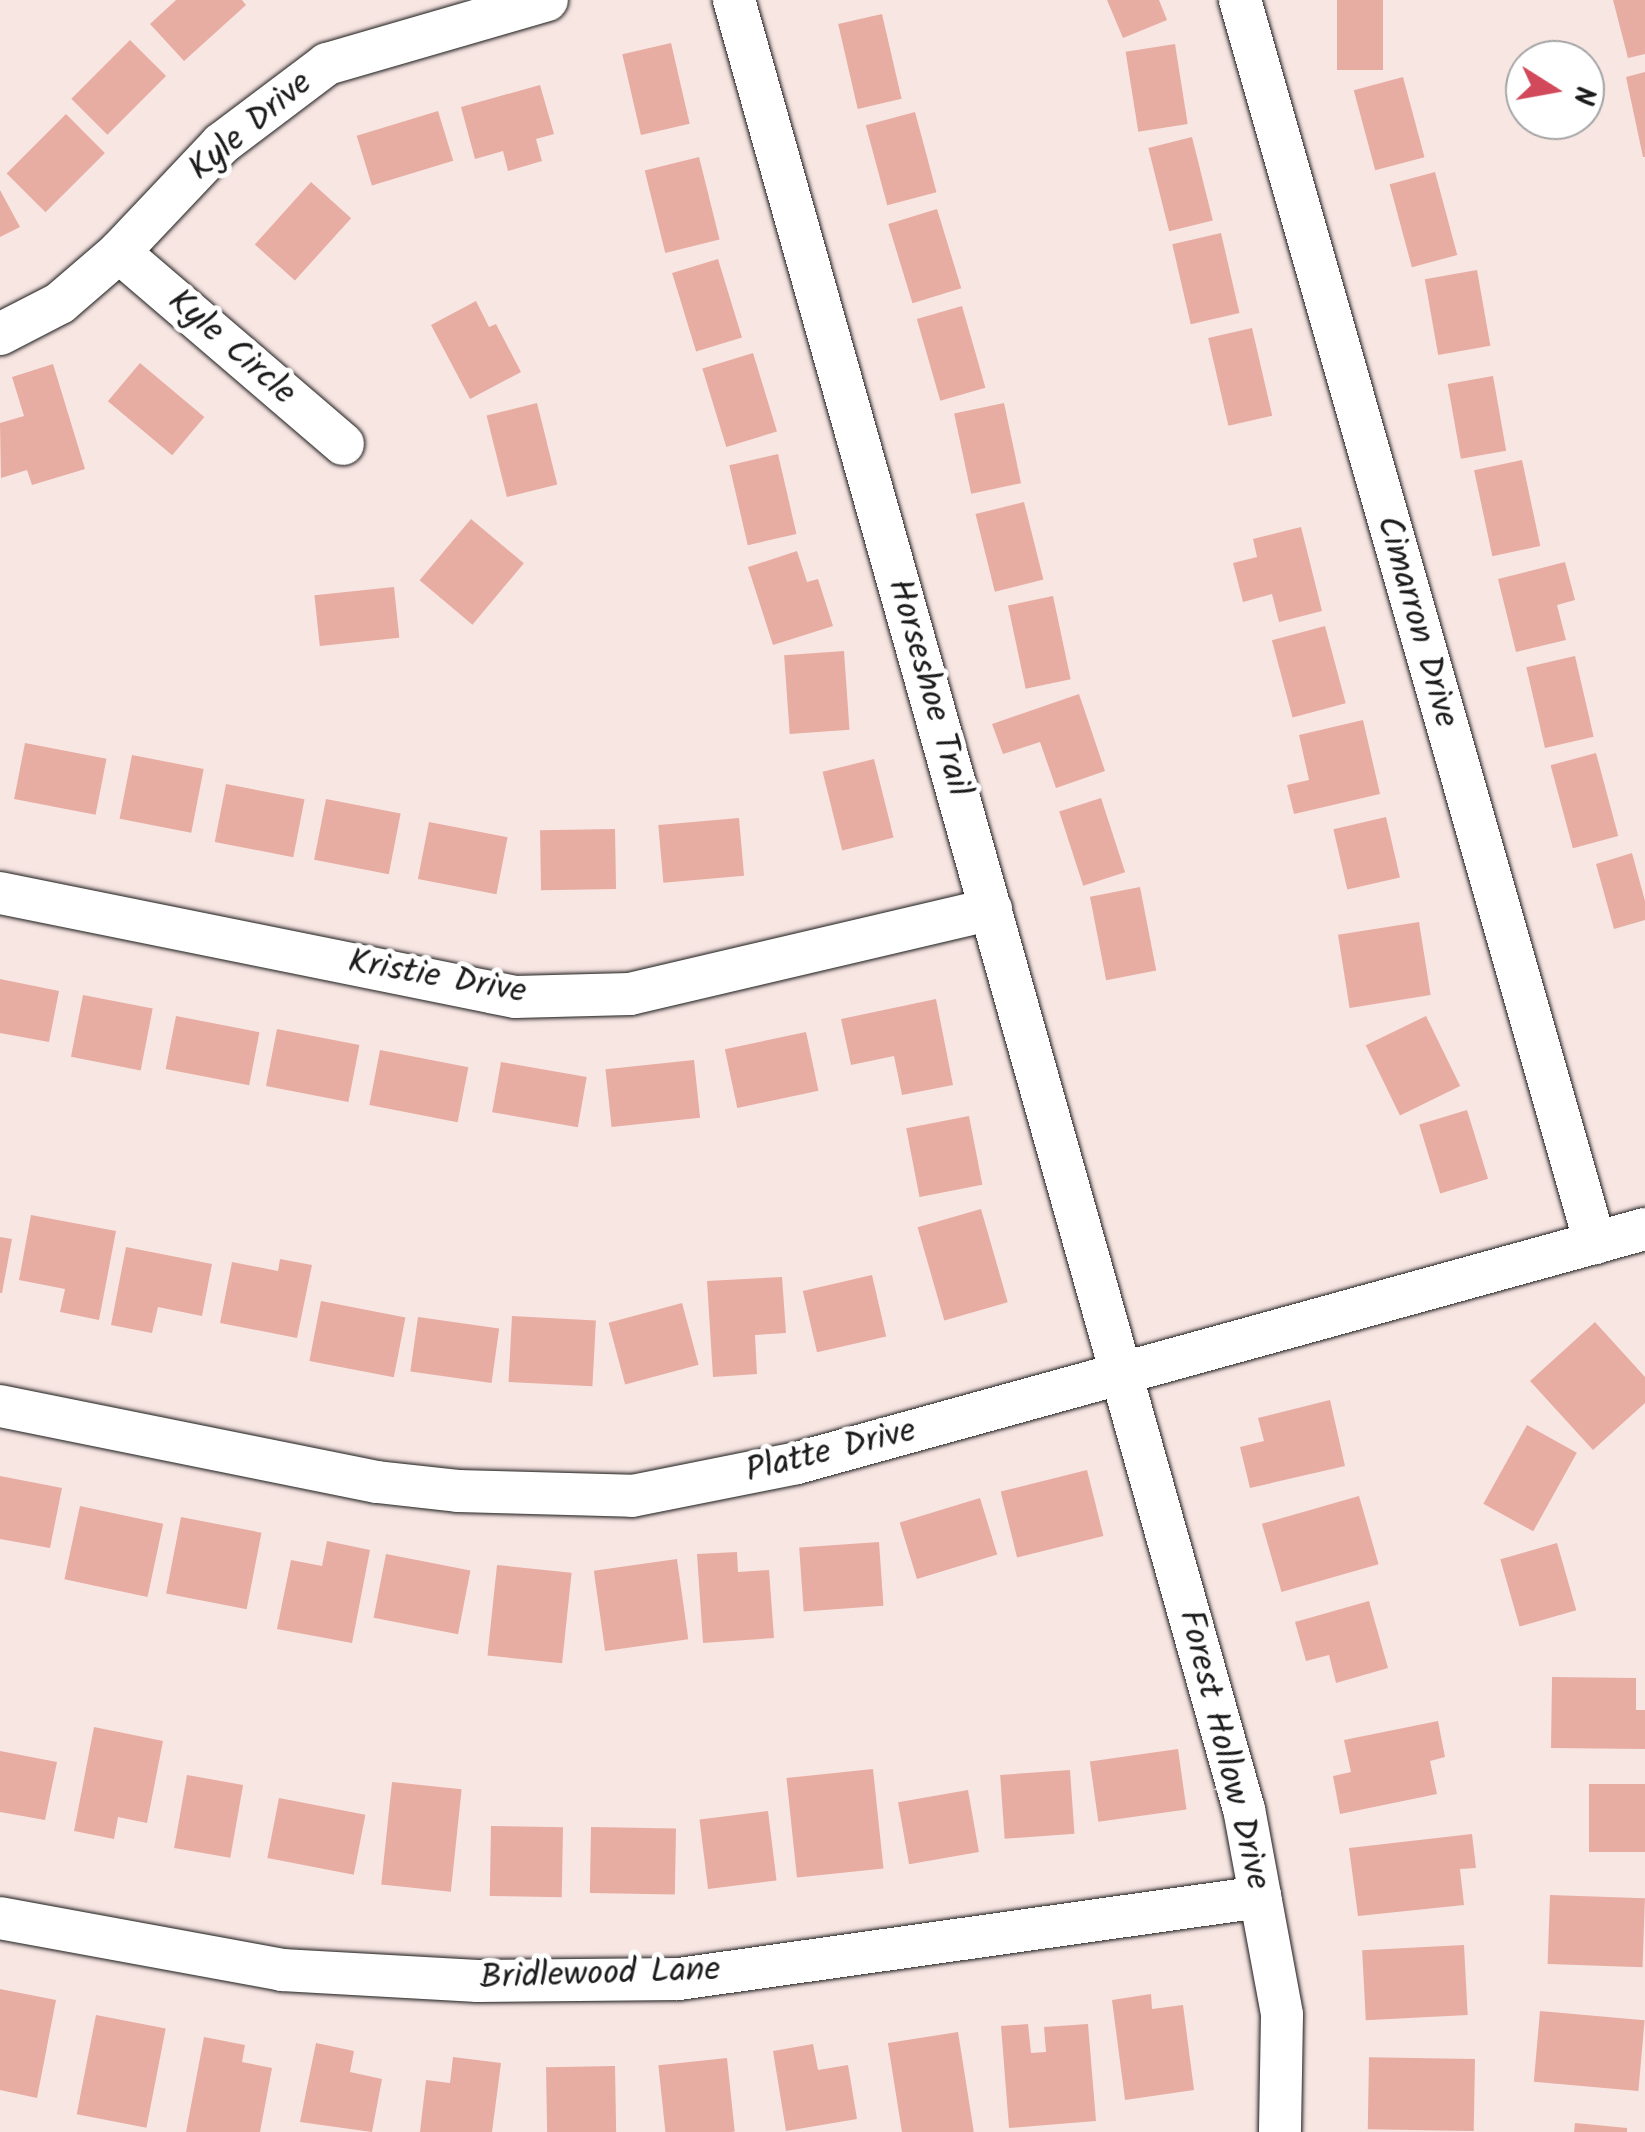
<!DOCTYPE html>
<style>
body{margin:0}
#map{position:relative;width:1645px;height:2132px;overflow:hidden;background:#f8e6e3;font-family:Kalam,sans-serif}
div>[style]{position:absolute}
.building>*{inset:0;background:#e7ada3;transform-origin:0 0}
.roads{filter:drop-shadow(0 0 2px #1c1c1c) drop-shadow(0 0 2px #1c1c1c)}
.minor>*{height:42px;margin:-21px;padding:0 21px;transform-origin:21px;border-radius:21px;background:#fff}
span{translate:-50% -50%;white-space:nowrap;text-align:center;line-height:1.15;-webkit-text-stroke:10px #fff;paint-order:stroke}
.street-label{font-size:35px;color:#1c1c1c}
.north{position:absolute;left:1505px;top:40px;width:100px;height:100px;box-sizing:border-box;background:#fff;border:2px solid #a4a4a4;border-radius:50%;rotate:101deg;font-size:28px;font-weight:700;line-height:40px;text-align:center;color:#1c1c1c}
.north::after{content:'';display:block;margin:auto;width:35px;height:45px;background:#d1495b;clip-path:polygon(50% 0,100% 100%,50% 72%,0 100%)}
</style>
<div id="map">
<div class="building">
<i style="clip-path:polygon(176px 0,242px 0,246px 5px,184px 61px,150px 24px)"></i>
<i style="clip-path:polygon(1107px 0,1159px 0,1167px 20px,1123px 38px)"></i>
<i style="left:1337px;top:0;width:46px;height:70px"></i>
<i style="clip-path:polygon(1613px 0,1645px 0,1645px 54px,1628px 58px)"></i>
<i style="left:882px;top:14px;width:87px;height:45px;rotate:77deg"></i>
<i style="left:130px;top:40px;width:51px;height:83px;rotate:45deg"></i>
<i style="left:671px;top:43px;width:83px;height:50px;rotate:77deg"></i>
<i style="left:1175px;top:44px;width:81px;height:50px;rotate:81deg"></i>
<i style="clip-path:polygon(1645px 72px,1645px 157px,1643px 157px,1626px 77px)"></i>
<i style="left:1403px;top:77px;width:83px;height:51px;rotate:75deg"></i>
<i style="clip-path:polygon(540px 85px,554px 134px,536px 139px,542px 161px,508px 171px,503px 151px,475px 159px,461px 107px)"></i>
<i style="left:438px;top:111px;width:52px;height:85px;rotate:73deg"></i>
<i style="left:915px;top:112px;width:83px;height:51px;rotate:75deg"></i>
<i style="left:66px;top:114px;width:55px;height:84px;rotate:45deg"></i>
<i style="left:1192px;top:137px;width:86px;height:45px;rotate:76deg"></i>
<i style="left:699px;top:157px;width:85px;height:56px;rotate:76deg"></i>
<i style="left:1435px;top:172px;width:86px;height:47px;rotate:75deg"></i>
<i style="left:311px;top:182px;width:54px;height:84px;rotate:42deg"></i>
<i style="clip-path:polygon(0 190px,20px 227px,0 237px)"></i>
<i style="left:937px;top:209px;width:83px;height:51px;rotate:73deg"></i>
<i style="left:1221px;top:233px;width:82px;height:50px;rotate:77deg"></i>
<i style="left:718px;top:259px;width:82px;height:48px;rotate:73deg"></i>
<i style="left:1477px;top:270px;width:77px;height:53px;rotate:80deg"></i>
<i style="clip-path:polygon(476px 301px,489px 327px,496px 324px,521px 372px,470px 399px,431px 325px)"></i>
<i style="left:962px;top:306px;width:85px;height:47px;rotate:74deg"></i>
<i style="left:1252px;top:328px;width:90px;height:45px;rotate:77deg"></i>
<i style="left:753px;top:353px;width:82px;height:53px;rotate:73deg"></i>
<i style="left:140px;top:363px;width:84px;height:50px;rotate:40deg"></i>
<i style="clip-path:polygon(53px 364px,85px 469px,32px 485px,27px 470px,1px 478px,0 423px,24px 416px,12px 377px)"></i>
<i style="left:1493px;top:376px;width:76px;height:46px;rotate:80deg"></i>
<i style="left:537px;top:403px;width:84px;height:52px;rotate:76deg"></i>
<i style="left:1004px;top:403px;width:82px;height:51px;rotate:78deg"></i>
<i style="left:778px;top:454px;width:82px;height:50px;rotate:77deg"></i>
<i style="left:1522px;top:460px;width:88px;height:49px;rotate:78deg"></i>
<i style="left:1024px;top:502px;width:80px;height:50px;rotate:76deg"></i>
<i style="left:471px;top:519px;width:69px;height:80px;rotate:40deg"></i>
<i style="clip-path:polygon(1301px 527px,1322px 611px,1279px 622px,1272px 594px,1243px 602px,1233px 563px,1257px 557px,1253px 539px)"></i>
<i style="clip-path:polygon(797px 551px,807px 582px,818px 579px,833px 626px,773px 645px,748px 567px)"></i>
<i style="clip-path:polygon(1565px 562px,1575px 600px,1557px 605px,1566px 640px,1516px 652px,1498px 579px)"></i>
<i style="left:394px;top:587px;width:51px;height:80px;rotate:84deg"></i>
<i style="left:1053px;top:596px;width:85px;height:46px;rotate:78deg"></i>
<i style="left:1325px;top:626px;width:80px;height:55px;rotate:75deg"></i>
<i style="left:844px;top:651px;width:79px;height:60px;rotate:86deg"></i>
<i style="left:1575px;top:656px;width:83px;height:50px;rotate:77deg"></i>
<i style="clip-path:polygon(1079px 694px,1105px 771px,1056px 788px,1040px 742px,1003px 754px,992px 724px)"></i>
<i style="clip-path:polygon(1363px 720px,1380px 794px,1294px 814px,1287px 785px,1309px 780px,1299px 735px)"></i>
<i style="left:25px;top:743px;width:83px;height:57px;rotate:11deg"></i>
<i style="left:1596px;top:753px;width:86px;height:47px;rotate:75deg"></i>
<i style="left:132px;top:755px;width:73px;height:65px;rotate:11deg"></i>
<i style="left:874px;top:759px;width:81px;height:53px;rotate:76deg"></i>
<i style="left:226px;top:784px;width:80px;height:59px;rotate:11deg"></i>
<i style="left:1101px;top:798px;width:78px;height:44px;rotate:72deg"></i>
<i style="left:326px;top:799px;width:76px;height:62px;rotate:11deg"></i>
<i style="left:1386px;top:817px;width:62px;height:54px;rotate:77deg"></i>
<i style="left:739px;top:818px;width:58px;height:81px;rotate:85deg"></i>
<i style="left:429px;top:822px;width:80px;height:58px;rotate:11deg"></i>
<i style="left:615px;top:829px;width:60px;height:75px;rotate:89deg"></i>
<i style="clip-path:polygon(1632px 853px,1645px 901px,1645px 920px,1614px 929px,1596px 864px)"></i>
<i style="left:1140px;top:887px;width:85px;height:51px;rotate:79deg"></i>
<i style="left:1419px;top:922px;width:74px;height:82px;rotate:81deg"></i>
<i style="clip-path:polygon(0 979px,59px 991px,49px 1042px,0 1033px)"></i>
<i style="left:83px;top:995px;width:71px;height:63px;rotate:11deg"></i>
<i style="clip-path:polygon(936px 999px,953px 1085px,902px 1095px,894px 1056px,851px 1065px,841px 1019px)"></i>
<i style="left:176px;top:1016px;width:85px;height:54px;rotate:11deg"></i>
<i style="left:1426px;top:1016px;width:78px;height:67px;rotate:64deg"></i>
<i style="left:277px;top:1029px;width:84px;height:58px;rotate:11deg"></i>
<i style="left:806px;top:1032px;width:60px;height:83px;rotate:78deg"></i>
<i style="left:380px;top:1050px;width:90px;height:56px;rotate:11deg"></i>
<i style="left:694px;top:1060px;width:58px;height:89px;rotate:84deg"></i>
<i style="left:501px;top:1062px;width:87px;height:51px;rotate:10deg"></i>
<i style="left:1467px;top:1110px;width:72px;height:50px;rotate:73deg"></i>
<i style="left:969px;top:1116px;width:70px;height:64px;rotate:79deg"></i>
<i style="left:981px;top:1209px;width:97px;height:66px;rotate:74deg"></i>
<i style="clip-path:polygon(31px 1215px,116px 1231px,99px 1320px,60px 1312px,65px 1289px,19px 1280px)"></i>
<i style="clip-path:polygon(0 1237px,12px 1239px,2px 1293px,0 1293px)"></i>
<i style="clip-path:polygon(126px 1247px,212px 1264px,202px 1316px,158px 1307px,152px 1333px,111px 1325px)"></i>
<i style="clip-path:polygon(280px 1259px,312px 1265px,297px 1338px,220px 1323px,232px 1262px,278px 1271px)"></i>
<i style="left:872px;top:1275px;width:63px;height:71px;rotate:77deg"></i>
<i style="clip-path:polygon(782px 1277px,786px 1333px,755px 1335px,757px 1374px,713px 1377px,707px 1281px)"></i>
<i style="left:321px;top:1301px;width:86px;height:61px;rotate:11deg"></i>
<i style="left:682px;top:1303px;width:64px;height:76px;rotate:75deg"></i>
<i style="left:512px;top:1316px;width:84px;height:66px;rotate:3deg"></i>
<i style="left:418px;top:1317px;width:82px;height:55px;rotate:8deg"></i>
<i style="clip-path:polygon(1595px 1322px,1645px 1377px,1645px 1403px,1593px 1450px,1530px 1381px)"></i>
<i style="clip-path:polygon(1330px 1400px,1345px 1466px,1250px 1488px,1240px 1447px,1264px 1441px,1258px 1418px)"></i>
<i style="left:1527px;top:1425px;width:57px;height:90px;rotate:29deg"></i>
<i style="left:1087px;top:1470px;width:68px;height:89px;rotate:76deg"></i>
<i style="clip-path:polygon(0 1476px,62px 1488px,50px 1548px,0 1539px)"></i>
<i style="left:1359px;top:1496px;width:71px;height:101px;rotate:74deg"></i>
<i style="left:980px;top:1498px;width:59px;height:84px;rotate:73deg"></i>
<i style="left:80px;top:1506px;width:85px;height:75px;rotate:12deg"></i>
<i style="left:181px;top:1517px;width:82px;height:78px;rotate:11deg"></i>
<i style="clip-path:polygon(327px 1541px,370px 1550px,352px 1643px,277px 1629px,291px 1560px,322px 1566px)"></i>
<i style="left:879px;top:1542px;width:64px;height:80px;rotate:86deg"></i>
<i style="left:1557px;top:1543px;width:70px;height:59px;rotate:74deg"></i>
<i style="clip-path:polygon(737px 1552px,738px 1572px,769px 1570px,774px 1638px,703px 1643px,697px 1554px)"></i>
<i style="left:386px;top:1554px;width:86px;height:65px;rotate:11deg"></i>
<i style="left:677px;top:1559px;width:81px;height:84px;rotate:82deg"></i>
<i style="left:497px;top:1565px;width:75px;height:91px;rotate:6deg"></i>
<i style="clip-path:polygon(1369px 1601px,1388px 1668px,1336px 1683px,1329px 1655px,1306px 1661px,1295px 1622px)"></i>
<i style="clip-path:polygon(1552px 1677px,1636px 1678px,1636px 1710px,1645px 1710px,1645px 1749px,1551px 1748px)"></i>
<i style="clip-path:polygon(1438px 1721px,1445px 1757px,1430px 1761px,1437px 1794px,1340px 1814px,1333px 1776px,1351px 1772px,1344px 1740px)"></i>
<i style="clip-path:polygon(94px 1727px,163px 1741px,147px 1823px,118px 1817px,114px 1839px,74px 1831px)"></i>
<i style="left:1178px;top:1749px;width:61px;height:89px;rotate:82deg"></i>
<i style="clip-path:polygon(0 1751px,57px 1762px,45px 1820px,0 1812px)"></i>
<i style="left:873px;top:1769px;width:100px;height:87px;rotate:84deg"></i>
<i style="left:1070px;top:1770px;width:64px;height:70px;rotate:86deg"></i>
<i style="left:187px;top:1775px;width:57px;height:74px;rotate:10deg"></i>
<i style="left:392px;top:1782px;width:70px;height:103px;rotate:6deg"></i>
<i style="left:1589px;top:1784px;width:56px;height:68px"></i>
<i style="left:968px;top:1790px;width:63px;height:71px;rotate:80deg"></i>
<i style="left:279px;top:1798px;width:88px;height:61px;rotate:11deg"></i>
<i style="left:768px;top:1811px;width:70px;height:69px;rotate:83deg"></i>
<i style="left:491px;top:1826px;width:72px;height:70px;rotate:1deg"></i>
<i style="left:591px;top:1827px;width:85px;height:66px;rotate:1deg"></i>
<i style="clip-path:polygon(1472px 1834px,1476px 1868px,1460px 1869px,1464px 1905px,1358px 1916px,1349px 1848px)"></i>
<i style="left:1550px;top:1895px;width:95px;height:69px;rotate:2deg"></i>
<i style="left:1464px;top:1945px;width:70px;height:102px;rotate:87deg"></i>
<i style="clip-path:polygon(0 1989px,56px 2000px,37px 2098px,0 2090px)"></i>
<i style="clip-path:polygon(1151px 1994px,1152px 2009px,1183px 2005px,1194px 2090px,1125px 2100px,1112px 2000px)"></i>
<i style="left:1540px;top:2011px;width:105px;height:71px;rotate:5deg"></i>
<i style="left:96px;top:2015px;width:71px;height:101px;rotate:11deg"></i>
<i style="clip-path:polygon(1028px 2024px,1031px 2053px,1046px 2052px,1044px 2027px,1088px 2024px,1096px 2121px,1009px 2128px,1001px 2026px)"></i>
<i style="left:958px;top:2032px;width:101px;height:71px;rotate:81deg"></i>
<i style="clip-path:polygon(204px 2037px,245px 2045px,242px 2062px,272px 2068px,260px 2132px,186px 2132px)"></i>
<i style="clip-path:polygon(316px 2043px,354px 2051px,350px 2072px,382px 2079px,372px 2132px,300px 2122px)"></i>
<i style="clip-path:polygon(813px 2044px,818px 2070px,848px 2065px,857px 2119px,786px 2131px,773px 2051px)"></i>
<i style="clip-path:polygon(453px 2057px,501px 2063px,492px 2132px,420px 2132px,426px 2080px,450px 2083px)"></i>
<i style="left:727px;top:2058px;width:74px;height:69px;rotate:84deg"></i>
<i style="left:1475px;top:2059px;width:72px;height:106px;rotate:91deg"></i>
<i style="left:615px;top:2066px;width:66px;height:69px;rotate:89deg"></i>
<i style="clip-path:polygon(1575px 2123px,1627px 2128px,1627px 2132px,1574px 2132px)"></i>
</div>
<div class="roads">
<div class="minor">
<i style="left:734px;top:0;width:1880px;rotate:74.26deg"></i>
<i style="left:1244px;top:1809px;width:209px;rotate:79.5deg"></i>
<i style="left:1282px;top:2015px;width:117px;rotate:91deg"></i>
<i style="left:1240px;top:0;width:1293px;rotate:74.06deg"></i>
<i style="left:119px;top:252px;width:295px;rotate:40.6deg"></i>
<i style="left:0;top:334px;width:68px;rotate:-27.3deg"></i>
<i style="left:60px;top:303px;width:78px;rotate:-40.8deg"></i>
<i style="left:119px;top:252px;width:149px;rotate:-46.6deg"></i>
<i style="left:221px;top:144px;width:133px;rotate:-37deg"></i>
<i style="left:327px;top:64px;width:229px;rotate:-16.2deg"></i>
<i style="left:0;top:893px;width:525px;rotate:11.42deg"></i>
<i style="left:515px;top:997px;width:115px;rotate:-1.5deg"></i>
<i style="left:630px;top:994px;width:371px;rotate:-13.2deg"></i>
<i style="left:0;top:1406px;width:385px;rotate:11.4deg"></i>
<i style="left:377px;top:1482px;width:81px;rotate:6.3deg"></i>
<i style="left:458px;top:1491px;width:174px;rotate:1.6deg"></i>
<i style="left:632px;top:1496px;width:168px;rotate:-11.3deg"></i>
<i style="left:797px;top:1463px;width:880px;rotate:-15.43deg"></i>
<i style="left:0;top:1918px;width:287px;rotate:10.4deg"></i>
<i style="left:282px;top:1970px;width:196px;rotate:3.2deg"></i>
<i style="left:478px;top:1981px;width:201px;rotate:-0.6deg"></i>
<i style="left:679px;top:1979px;width:587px;rotate:-8.03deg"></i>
</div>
</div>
<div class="street-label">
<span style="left:251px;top:127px;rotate:-40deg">Kyle Drive</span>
<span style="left:231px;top:348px;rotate:41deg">Kyle Circle</span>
<span style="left:1416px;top:622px;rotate:74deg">Cimarron Drive</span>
<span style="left:928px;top:688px;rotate:74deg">Horseshoe Trail</span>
<span style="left:437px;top:978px;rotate:10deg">Kristie Drive</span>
<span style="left:831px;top:1452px;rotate:-14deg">Platte Drive</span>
<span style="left:1223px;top:1750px;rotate:76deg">Forest Hollow Drive</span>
<span style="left:600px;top:1975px;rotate:-2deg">Bridlewood Lane</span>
</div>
<div class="north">N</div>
</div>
